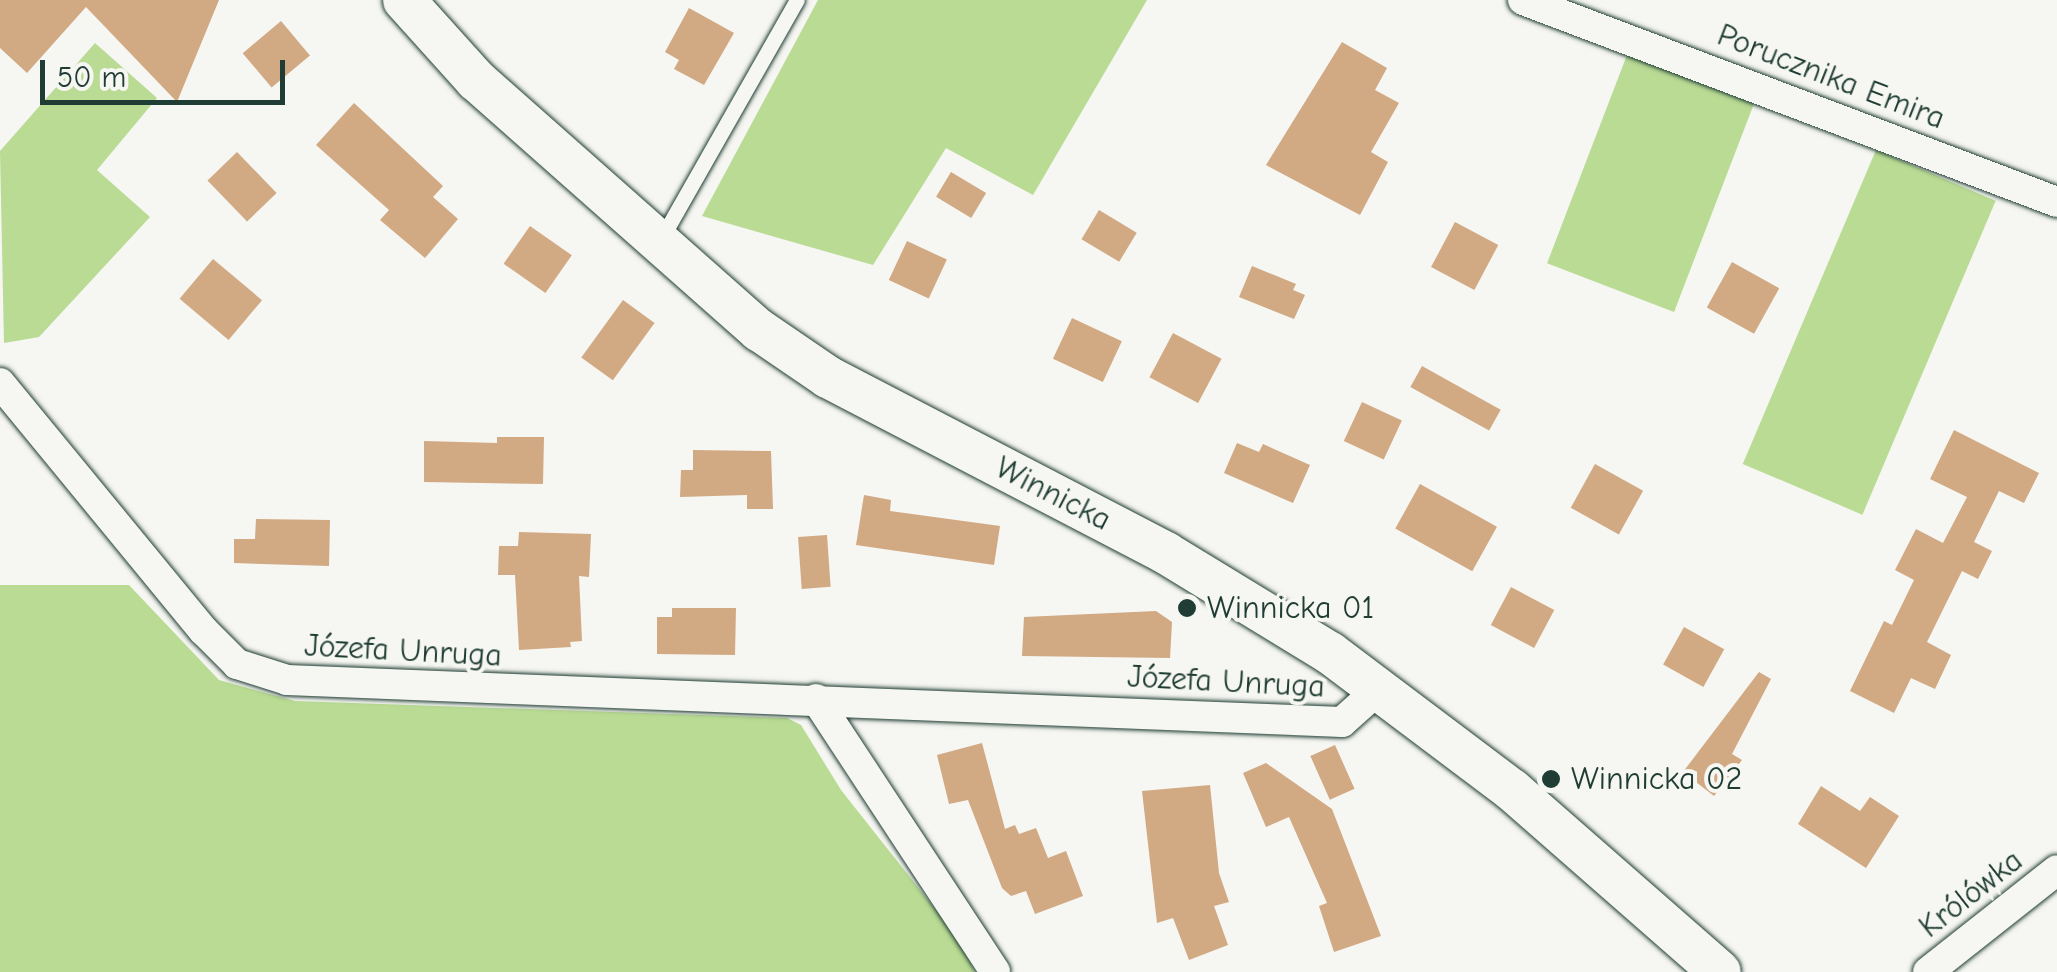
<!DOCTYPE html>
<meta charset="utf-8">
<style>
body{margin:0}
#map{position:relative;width:2057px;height:972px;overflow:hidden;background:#f6f6f2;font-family:"Comic Neue",sans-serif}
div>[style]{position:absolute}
.green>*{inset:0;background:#b9db94;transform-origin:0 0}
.building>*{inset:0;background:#d1a983;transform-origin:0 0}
.roads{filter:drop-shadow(0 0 2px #1f3d34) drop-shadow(0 0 2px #1f3d34)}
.lane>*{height:15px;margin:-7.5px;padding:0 7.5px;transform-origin:7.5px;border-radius:7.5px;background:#f6f6f2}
.street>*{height:30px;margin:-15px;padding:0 15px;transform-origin:15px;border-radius:15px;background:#f6f6f2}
.secondary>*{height:42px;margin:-21px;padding:0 21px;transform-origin:21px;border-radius:21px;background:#f6f6f2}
.dots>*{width:28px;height:28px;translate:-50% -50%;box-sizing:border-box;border:5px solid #f6f6f2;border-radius:50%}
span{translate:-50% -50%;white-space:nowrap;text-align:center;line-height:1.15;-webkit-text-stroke:8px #f6f6f2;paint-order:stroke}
.street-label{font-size:32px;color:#1f3d34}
.poi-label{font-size:32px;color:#1f3d34}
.left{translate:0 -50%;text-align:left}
.scale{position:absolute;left:40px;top:60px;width:245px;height:45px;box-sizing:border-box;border:5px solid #1f3d34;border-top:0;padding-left:12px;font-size:30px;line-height:35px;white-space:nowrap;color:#1f3d34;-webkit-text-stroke:8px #f6f6f2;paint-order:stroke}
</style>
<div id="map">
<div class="green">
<i style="clip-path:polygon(818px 0,1147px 0,1033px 195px,946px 148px,873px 265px,702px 216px)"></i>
<i style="clip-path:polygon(95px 43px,157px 98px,97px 170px,150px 217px,39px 337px,4px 343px,0 151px)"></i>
<i style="left:1627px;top:55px;width:136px;height:223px;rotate:21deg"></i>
<i style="left:1876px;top:150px;width:130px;height:341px;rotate:23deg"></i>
<i style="clip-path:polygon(0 585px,129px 585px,219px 680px,295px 701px,787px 718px,801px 725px,841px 790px,958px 938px,975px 972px,0 972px)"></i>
</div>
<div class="building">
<i style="clip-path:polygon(0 0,219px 0,177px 102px,86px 7px,27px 73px,0 48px)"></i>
<i style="clip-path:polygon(689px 8px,734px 33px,704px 85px,674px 69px,679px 60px,665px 52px)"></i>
<i style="left:281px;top:21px;width:45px;height:50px;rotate:50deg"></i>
<i style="clip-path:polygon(1342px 42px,1387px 68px,1375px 90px,1399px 103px,1371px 152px,1388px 162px,1360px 215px,1266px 165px)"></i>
<i style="clip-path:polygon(354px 103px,443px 186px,433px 197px,458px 219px,425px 258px,380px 220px,389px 210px,316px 145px)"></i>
<i style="left:237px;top:152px;width:57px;height:41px;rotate:46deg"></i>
<i style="left:951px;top:172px;width:41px;height:29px;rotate:31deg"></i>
<i style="left:1099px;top:210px;width:44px;height:34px;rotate:31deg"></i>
<i style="left:1455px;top:222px;width:49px;height:51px;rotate:28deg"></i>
<i style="left:530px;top:226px;width:51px;height:46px;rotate:35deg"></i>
<i style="left:907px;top:241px;width:44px;height:43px;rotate:25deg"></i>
<i style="left:213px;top:259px;width:64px;height:52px;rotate:40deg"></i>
<i style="left:1732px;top:262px;width:54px;height:52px;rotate:29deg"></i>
<i style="clip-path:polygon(1252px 266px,1296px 284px,1293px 290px,1305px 295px,1294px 319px,1239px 297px)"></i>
<i style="left:623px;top:300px;width:39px;height:71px;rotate:36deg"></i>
<i style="left:1072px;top:318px;width:55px;height:45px;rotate:25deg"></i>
<i style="left:1173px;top:333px;width:55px;height:50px;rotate:28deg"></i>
<i style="left:1422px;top:366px;width:90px;height:24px;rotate:29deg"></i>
<i style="left:1362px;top:402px;width:44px;height:43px;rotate:25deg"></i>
<i style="clip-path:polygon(1954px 430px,2039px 473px,2024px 503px,1999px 491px,1974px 542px,1992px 551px,1978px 579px,1962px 571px,1927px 642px,1951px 655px,1935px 689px,1911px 678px,1894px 713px,1850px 691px,1884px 621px,1892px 625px,1914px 580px,1895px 570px,1916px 529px,1943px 543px,1967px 497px,1930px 479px)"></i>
<i style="clip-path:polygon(497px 437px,544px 437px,543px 484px,424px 482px,424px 441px,497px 443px)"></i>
<i style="clip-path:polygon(1237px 443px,1259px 452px,1263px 444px,1310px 465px,1293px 503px,1224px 473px)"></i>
<i style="clip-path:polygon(693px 450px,771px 451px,773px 509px,747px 509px,747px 495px,680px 497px,681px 470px,693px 470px)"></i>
<i style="left:1595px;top:464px;width:55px;height:50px;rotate:29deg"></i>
<i style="left:1420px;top:484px;width:88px;height:51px;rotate:29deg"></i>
<i style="clip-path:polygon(864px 495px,891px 500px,890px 511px,1000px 526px,994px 565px,856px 545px)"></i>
<i style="clip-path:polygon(256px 519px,330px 520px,329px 566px,234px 563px,234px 539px,255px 539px)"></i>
<i style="clip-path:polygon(519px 532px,591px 534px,589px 577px,579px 576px,582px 641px,570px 642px,571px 647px,519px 650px,515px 575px,498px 575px,499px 546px,518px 546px)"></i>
<i style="left:827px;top:535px;width:52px;height:29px;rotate:86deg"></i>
<i style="left:1511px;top:587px;width:49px;height:43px;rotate:28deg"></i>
<i style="clip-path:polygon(672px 608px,736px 608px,735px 655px,657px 654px,657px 617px,672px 617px)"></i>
<i style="clip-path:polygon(1156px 611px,1172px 622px,1170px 658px,1022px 656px,1024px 617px)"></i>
<i style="left:1684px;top:627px;width:46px;height:43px;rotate:29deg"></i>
<i style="clip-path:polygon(1759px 672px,1771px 679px,1732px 754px,1742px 760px,1714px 796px,1683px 772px)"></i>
<i style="clip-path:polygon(982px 743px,1005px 829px,1015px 825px,1019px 834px,1036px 828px,1048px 858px,1066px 851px,1083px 896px,1035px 914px,1026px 891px,1011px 896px,1002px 888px,968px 800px,949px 804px,937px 755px)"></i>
<i style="left:1335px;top:745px;width:48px;height:27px;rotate:66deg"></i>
<i style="clip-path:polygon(1266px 763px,1332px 809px,1381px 936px,1334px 952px,1319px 906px,1327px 903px,1289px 817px,1266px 827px,1243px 773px)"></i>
<i style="clip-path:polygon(1210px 785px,1219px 873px,1229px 902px,1214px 906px,1228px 945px,1189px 960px,1173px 918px,1157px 923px,1142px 791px)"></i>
<i style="clip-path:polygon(1821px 786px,1860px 811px,1870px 797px,1899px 816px,1866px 868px,1798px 824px)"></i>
</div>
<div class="roads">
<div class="lane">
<i style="left:661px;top:239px;width:275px;rotate:-60.4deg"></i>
</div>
<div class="street">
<i style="left:1523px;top:0;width:571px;rotate:20.72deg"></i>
<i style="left:0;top:383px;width:321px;rotate:50.6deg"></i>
<i style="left:204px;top:631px;width:47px;rotate:45deg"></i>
<i style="left:237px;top:664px;width:52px;rotate:17.7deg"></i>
<i style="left:287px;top:680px;width:1056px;rotate:2.28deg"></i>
<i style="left:1342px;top:722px;width:51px;rotate:-41.8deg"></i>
<i style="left:816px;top:699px;width:326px;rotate:56.7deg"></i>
<i style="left:1928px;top:972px;width:164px;rotate:-38.3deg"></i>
</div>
<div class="secondary">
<i style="left:404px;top:0;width:108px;rotate:48deg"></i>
<i style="left:476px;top:80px;width:378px;rotate:41.5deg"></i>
<i style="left:759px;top:330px;width:83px;rotate:34.3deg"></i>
<i style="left:828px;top:377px;width:381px;rotate:27.5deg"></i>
<i style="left:1166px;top:553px;width:192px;rotate:31.4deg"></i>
<i style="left:1330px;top:653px;width:228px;rotate:37deg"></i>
<i style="left:1512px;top:790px;width:276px;rotate:41.2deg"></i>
</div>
</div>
<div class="dots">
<i style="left:1187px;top:608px;background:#1f3d34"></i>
<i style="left:1551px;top:779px;background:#1f3d34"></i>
</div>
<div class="street-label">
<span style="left:1831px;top:77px;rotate:21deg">Porucznika Emira</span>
<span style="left:1053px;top:494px;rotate:27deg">Winnicka</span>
<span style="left:403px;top:651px;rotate:3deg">Józefa Unruga</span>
<span style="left:1226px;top:682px;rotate:3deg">Józefa Unruga</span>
<span style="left:1971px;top:894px;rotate:-38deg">Królówka</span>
</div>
<div class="poi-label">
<span class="left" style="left:1207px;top:608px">Winnicka 01</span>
<span class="left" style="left:1571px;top:779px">Winnicka 02</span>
</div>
<div class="scale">50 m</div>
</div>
